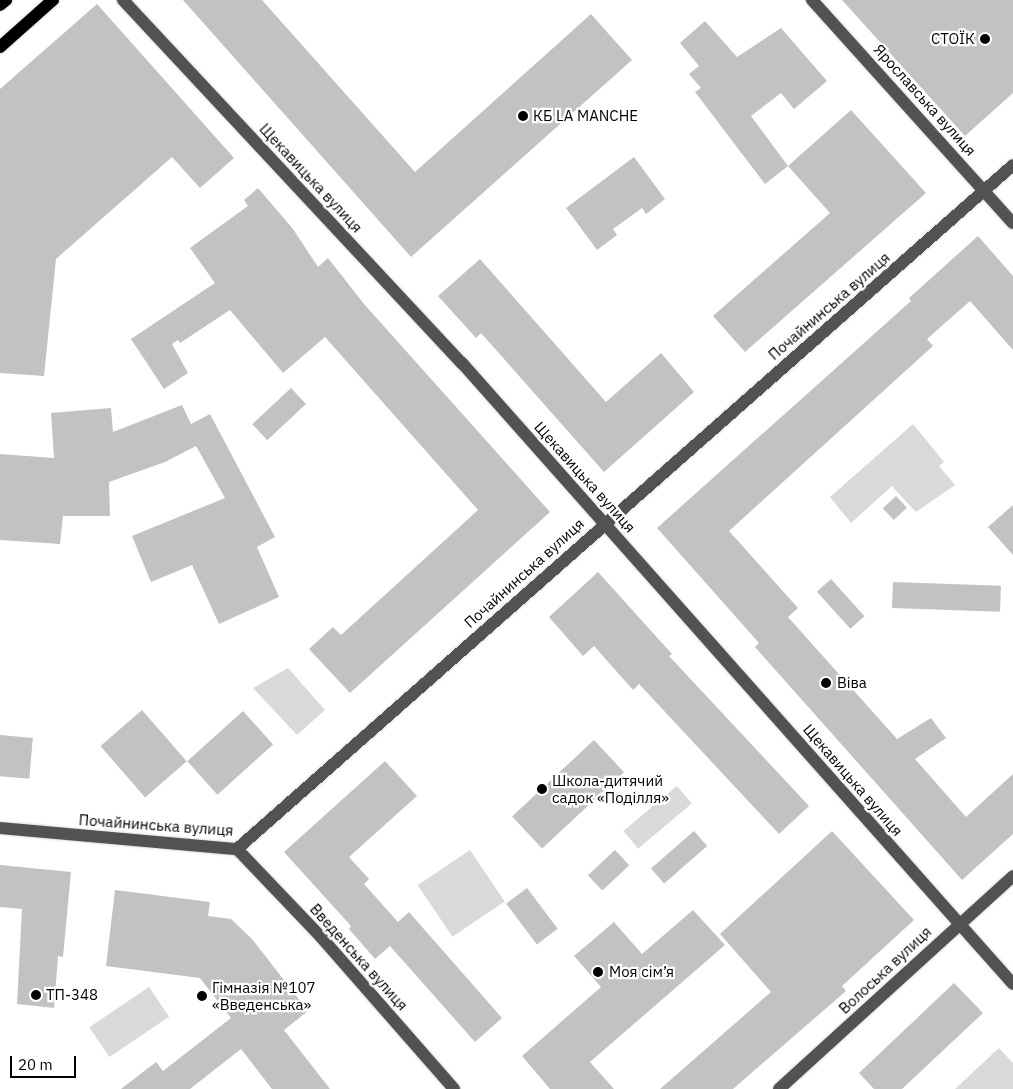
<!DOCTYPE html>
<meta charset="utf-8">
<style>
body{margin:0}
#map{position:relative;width:1013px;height:1089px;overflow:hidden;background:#fff;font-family:"IBM Plex Sans",sans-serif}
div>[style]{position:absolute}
.green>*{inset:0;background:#d9d9d9;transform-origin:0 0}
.building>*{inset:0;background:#c2c2c2;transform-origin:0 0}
.roads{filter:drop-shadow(0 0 1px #dbdbdb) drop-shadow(0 0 1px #dbdbdb)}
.minor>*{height:12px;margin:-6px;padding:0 6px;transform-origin:6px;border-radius:6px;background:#525252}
.major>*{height:12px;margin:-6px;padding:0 6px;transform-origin:6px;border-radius:6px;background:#000}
.dots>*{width:14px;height:14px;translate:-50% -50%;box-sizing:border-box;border:2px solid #fff;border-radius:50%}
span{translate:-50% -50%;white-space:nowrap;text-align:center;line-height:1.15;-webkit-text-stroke:4.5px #fff;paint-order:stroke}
.poi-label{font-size:15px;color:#000}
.right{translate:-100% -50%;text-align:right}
.left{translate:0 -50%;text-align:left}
.street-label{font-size:15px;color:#000}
.scale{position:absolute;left:10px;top:1056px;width:66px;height:22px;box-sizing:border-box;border:2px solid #000;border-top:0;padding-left:6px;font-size:15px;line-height:18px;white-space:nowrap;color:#000;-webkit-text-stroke:4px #fff;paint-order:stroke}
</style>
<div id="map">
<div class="green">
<i style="clip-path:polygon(913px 424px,944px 462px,939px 466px,955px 485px,916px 512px,892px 486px,851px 523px,830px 497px)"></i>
<i style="clip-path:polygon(288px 668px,325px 710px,297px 735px,253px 688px)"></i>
<i style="left:677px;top:786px;width:23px;height:70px;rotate:50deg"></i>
<i style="left:470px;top:850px;width:62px;height:63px;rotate:56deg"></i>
<i style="left:149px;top:987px;width:36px;height:72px;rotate:56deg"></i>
<i style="clip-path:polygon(999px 1048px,1013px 1063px,1013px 1089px,955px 1089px)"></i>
</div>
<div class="building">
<i style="clip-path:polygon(183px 0,262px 0,415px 172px,591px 14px,632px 60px,411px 257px)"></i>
<i style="clip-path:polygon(842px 0,1013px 0,1013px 93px,965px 136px)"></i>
<i style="clip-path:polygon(97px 4px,234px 158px,200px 188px,172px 157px,56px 259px,44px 376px,0 373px,0 89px)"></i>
<i style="clip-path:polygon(705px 21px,737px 57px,781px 28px,827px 81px,794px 109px,781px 93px,751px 116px,788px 166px,765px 184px,695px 92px,701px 88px,689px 74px,699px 66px,680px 43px)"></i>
<i style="clip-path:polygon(851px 110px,926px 193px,745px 352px,713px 316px,830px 213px,788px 166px)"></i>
<i style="clip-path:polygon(634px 157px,665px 199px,646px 214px,642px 208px,613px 229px,617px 235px,597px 250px,566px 208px)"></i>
<i style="clip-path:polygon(258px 188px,293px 229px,318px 267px,328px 258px,364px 304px,550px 512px,350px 693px,309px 649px,333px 627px,341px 635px,478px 510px,325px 337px,283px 373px,230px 310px,180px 343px,178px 340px,172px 344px,188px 373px,164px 389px,131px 339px,215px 283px,190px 248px,248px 206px,244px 200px)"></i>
<i style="clip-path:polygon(978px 236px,1013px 276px,1013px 350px,970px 301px,927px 339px,933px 346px,729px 531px,798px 608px,788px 617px,897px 739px,931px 718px,946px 738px,915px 759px,966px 817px,1013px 774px,1013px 834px,962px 880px,755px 647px,759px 643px,657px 528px,911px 301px,909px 298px)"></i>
<i style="clip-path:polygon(480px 259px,606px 402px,661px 353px,694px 392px,604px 472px,481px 333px,476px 338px,438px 296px)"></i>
<i style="left:291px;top:388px;width:22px;height:53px;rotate:47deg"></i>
<i style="clip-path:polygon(182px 405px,191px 424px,210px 414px,275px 537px,257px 547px,279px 597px,219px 624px,192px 565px,151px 582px,132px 536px,225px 498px,196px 446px,165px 462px,109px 482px,110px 516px,63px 516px,60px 544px,0 540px,0 454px,54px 458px,51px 413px,111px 408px,113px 432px)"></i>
<i style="left:896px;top:496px;width:16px;height:18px;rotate:47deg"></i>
<i style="clip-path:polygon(1013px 505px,1013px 555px,988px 527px)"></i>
<i style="clip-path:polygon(598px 572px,672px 654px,669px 656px,809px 806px,779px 834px,639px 684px,633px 690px,594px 646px,583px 656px,549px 617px)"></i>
<i style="left:831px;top:579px;width:50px;height:19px;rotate:48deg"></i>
<i style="left:893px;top:582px;width:108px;height:26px;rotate:2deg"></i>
<i style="left:142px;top:710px;width:68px;height:55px;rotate:49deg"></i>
<i style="left:243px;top:711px;width:45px;height:75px;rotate:48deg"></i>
<i style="left:0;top:735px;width:33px;height:41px;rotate:5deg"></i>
<i style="left:594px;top:740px;width:44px;height:112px;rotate:47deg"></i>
<i style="clip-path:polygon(385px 761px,417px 796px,349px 857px,369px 879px,364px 884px,398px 922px,409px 912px,502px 1018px,475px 1042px,390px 946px,375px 959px,349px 929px,351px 926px,284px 852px)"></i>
<i style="left:694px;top:831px;width:20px;height:57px;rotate:49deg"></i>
<i style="clip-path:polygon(832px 831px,914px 920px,842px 986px,846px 991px,733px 1089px,660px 1089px,771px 992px,720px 934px)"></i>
<i style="left:615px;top:850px;width:21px;height:37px;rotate:47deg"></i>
<i style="clip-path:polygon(0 865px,71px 872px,63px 957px,58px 956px,54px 1008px,17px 1004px,22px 909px,0 907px)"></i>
<i style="left:527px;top:888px;width:51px;height:26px;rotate:53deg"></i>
<i style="clip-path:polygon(115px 890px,210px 902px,208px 916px,231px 919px,252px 939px,308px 1011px,284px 1030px,330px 1089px,272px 1089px,241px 1049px,190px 1089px,121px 1089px,156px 1062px,163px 1071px,231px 1018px,200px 978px,106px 966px)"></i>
<i style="clip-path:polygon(693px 910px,725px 945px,590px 1062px,614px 1089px,550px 1089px,522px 1056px,601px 987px,574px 956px,614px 922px,642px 954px)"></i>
<i style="clip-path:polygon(954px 983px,983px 1013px,902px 1089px,874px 1089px,859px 1073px)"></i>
</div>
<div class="roads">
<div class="minor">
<i style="left:123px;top:0;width:497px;rotate:47deg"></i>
<i style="left:462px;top:363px;width:830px;rotate:48.42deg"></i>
<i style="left:812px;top:0;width:300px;rotate:48deg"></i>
<i style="left:0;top:828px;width:238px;rotate:5.1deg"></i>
<i style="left:237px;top:849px;width:1034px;rotate:-41.39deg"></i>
<i style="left:237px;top:849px;width:122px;rotate:46.3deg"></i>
<i style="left:321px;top:937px;width:202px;rotate:48.8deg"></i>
<i style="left:779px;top:1089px;width:316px;rotate:-42.3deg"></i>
</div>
<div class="major">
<i style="left:0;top:5px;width:8px;rotate:-40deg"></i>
<i style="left:0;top:47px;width:71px;rotate:-41.6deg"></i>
</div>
</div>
<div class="dots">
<i style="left:985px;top:39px;background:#000"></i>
<i style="left:523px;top:116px;background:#000"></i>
<i style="left:826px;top:683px;background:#000"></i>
<i style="left:542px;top:789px;background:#000"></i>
<i style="left:598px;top:972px;background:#000"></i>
<i style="left:36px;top:995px;background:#000"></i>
<i style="left:202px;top:996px;background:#000"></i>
</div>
<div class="poi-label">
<span class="right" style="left:975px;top:39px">СТОЇК</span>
<span class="left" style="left:533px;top:116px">КБ LA MANCHE</span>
<span class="left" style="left:837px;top:683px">Віва</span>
<span class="left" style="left:552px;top:789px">Школа-дитячий<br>садок «Поділля»</span>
<span class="left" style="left:609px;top:972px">Моя сім’я</span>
<span class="left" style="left:212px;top:996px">Гімназія №107<br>«Введенська»</span>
<span class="left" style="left:46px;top:995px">ТП-348</span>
</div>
<div class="street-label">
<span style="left:925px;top:100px;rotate:48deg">Ярославська вулиця</span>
<span style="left:311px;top:178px;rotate:47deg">Щекавицька вулиця</span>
<span style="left:829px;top:306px;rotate:-41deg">Почайнинська вулиця</span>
<span style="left:585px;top:477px;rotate:48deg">Щекавицька вулиця</span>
<span style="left:524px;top:573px;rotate:-42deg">Почайнинська вулиця</span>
<span style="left:853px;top:780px;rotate:49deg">Щекавицька вулиця</span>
<span style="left:156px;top:825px;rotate:4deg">Почайнинська вулиця</span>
<span style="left:359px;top:957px;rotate:48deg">Введенська вулиця</span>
<span style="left:885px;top:970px;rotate:-43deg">Волоська вулиця</span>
</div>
<div class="scale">20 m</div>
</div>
